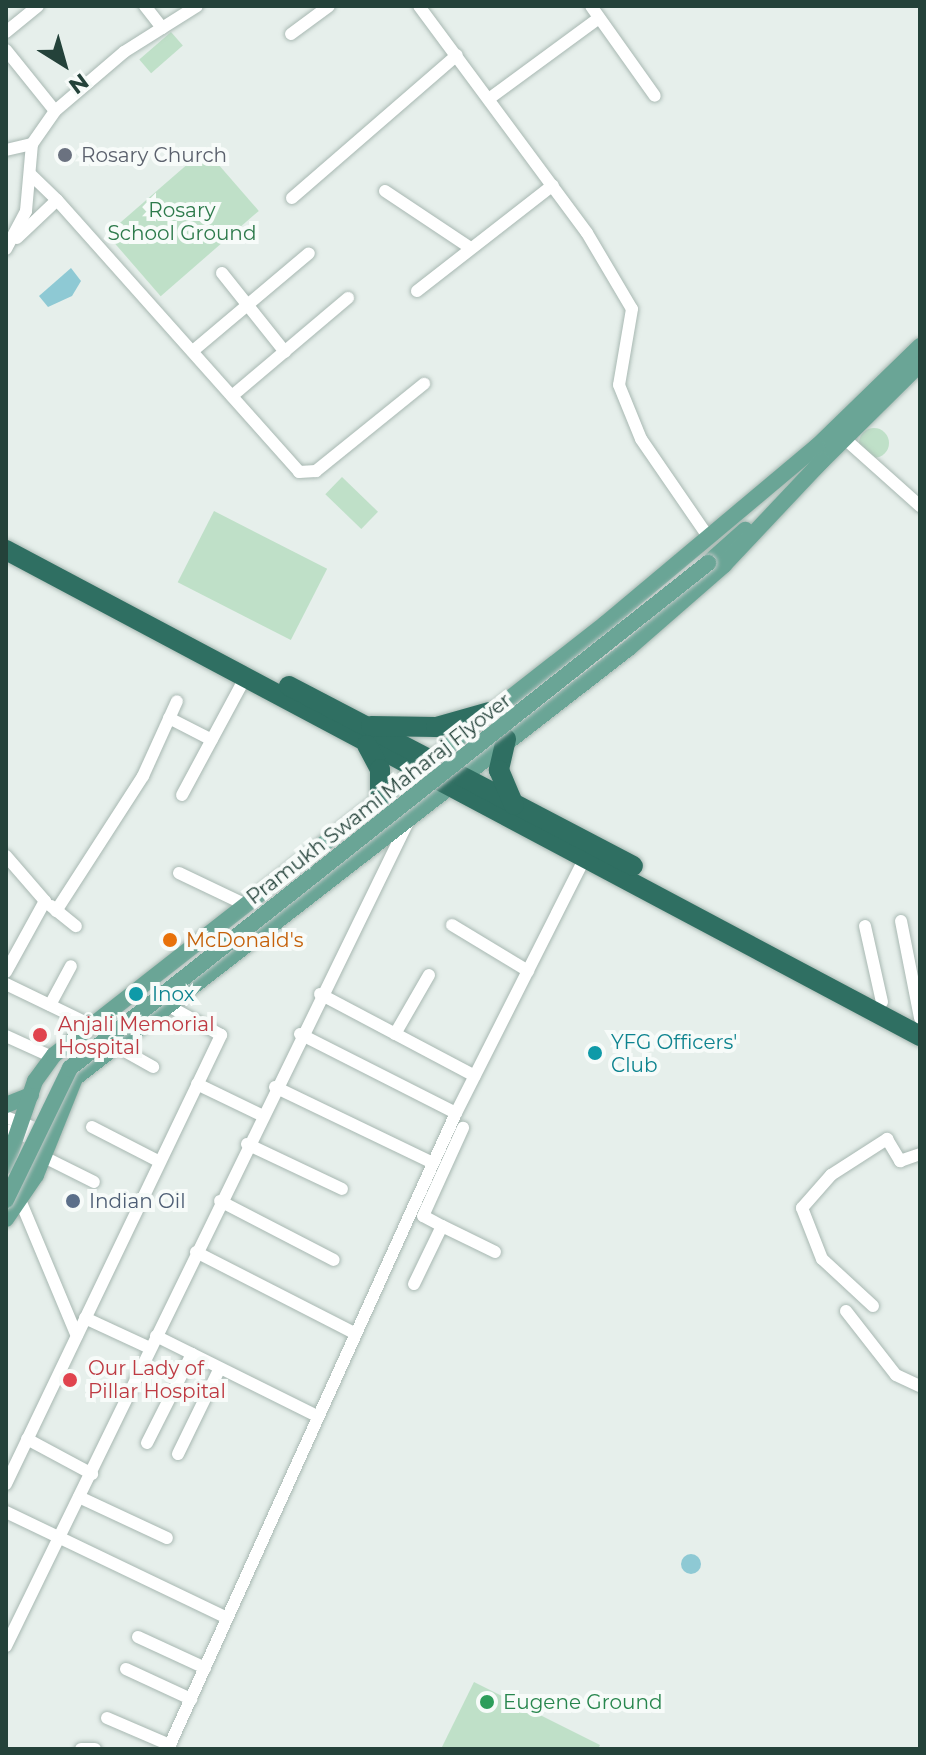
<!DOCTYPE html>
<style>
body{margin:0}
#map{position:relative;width:926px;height:1755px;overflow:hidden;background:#e6efeb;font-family:Montserrat,sans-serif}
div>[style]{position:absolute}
.green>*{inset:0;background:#bfe0c8;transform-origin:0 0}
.round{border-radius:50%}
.water>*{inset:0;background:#8ec9d4}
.roads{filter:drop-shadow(0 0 2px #a8b8b2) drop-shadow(0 0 2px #a8b8b2)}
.minor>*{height:12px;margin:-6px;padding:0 6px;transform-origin:6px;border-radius:6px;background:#fff}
.major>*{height:16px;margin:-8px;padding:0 8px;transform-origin:8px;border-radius:8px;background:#6aa596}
.highway>*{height:20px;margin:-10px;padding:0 10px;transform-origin:10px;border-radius:10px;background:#2f6f62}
.bridges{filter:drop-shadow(0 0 2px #c2cac8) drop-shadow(0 0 2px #c2cac8)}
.major-bridge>*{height:16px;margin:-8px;padding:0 8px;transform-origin:8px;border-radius:8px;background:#6aa596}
.dots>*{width:22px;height:22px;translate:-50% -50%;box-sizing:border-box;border:4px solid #f7fbf9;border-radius:50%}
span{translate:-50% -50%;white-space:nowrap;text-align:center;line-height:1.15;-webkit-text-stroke:8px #f7fbf9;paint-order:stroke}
.worship-label{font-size:20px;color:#5b616d}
.left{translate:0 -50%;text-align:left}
.park-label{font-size:20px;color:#2d7a4b}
.street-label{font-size:20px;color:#24423a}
.food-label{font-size:20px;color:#c56008}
.culture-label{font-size:20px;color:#0d838f}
.health-label{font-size:20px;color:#be3a42}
.service-label{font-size:20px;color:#4e5e75}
.leisure-label{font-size:20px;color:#27864d}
.frame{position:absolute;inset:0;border:8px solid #24423a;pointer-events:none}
.north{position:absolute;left:24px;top:24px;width:80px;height:80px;-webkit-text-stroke:6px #f7fbf9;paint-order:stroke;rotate:143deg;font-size:22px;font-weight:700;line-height:32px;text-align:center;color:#24423a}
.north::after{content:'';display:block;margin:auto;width:28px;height:36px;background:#24423a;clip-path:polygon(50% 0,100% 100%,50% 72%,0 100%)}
</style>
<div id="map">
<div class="green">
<i style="left:171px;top:32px;width:18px;height:42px;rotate:49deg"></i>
<i style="left:205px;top:149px;width:82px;height:130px;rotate:49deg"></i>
<i class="round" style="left:859px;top:428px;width:30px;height:30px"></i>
<i style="left:342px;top:477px;width:50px;height:24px;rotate:44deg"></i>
<i style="left:214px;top:511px;width:127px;height:80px;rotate:27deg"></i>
<i style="clip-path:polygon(474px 1682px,600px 1745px,598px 1749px,441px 1749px)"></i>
</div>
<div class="water">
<i style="clip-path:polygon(71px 268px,81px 281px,72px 296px,48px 307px,39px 296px)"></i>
<i class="round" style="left:681px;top:1554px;width:20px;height:20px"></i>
</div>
<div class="roads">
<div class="minor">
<i style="left:145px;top:6px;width:28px;rotate:52deg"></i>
<i style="left:419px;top:6px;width:282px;rotate:53.5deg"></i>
<i style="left:587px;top:233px;width:88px;rotate:59.4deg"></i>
<i style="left:632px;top:309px;width:77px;rotate:99.7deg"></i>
<i style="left:619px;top:385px;width:58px;rotate:67.8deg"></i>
<i style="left:641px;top:439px;width:116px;rotate:55.5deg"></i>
<i style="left:591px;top:6px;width:110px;rotate:54.6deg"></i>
<i style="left:6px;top:32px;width:41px;rotate:-39.1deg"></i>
<i style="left:291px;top:34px;width:47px;rotate:-36.4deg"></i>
<i style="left:6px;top:50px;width:78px;rotate:51.2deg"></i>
<i style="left:490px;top:98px;width:135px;rotate:-36.3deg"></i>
<i style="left:6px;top:150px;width:27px;rotate:-13deg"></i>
<i style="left:385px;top:191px;width:101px;rotate:33.7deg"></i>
<i style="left:292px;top:198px;width:218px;rotate:-40.9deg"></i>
<i style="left:57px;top:200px;width:364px;rotate:48.3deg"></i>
<i style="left:299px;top:472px;width:17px;rotate:-3deg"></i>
<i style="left:316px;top:471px;width:139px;rotate:-38.9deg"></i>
<i style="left:17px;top:238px;width:55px;rotate:-43.5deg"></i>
<i style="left:57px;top:200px;width:37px;rotate:-136deg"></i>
<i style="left:6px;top:249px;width:43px;rotate:-62.2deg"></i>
<i style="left:26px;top:211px;width:67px;rotate:-84.9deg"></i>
<i style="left:32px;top:144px;width:40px;rotate:-55.1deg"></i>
<i style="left:55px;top:111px;width:91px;rotate:-40.5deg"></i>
<i style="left:124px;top:52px;width:86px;rotate:-32.2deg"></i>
<i style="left:222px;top:273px;width:101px;rotate:51.4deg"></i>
<i style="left:417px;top:291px;width:172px;rotate:-37.9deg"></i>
<i style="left:194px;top:350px;width:150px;rotate:-40.1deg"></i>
<i style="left:232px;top:396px;width:152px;rotate:-40.2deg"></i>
<i style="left:845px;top:439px;width:101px;rotate:41.8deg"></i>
<i style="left:169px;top:718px;width:48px;rotate:27.1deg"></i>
<i style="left:182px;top:795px;width:133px;rotate:-61.7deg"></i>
<i style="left:6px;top:856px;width:60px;rotate:49.1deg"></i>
<i style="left:45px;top:901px;width:81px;rotate:118.8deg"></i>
<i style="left:179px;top:873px;width:72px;rotate:25.5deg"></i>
<i style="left:51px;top:906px;width:32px;rotate:39deg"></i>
<i style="left:56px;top:911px;width:161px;rotate:-57.2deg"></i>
<i style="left:143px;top:776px;width:82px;rotate:-65.6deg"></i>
<i style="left:901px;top:921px;width:99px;rotate:78.9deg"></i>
<i style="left:452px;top:925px;width:89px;rotate:31.2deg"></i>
<i style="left:865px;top:926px;width:78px;rotate:77.4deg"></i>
<i style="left:6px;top:984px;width:94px;rotate:25.8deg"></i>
<i style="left:320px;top:994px;width:175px;rotate:27.9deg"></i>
<i style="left:50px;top:1005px;width:44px;rotate:-61.7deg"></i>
<i style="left:300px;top:1034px;width:175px;rotate:26.9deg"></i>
<i style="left:395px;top:1034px;width:68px;rotate:-60deg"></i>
<i style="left:6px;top:1036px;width:51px;rotate:24.5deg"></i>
<i style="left:114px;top:1045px;width:45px;rotate:29.4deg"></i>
<i style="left:197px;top:1084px;width:71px;rotate:25.8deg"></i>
<i style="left:275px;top:1087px;width:175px;rotate:25.7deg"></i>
<i style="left:6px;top:1117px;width:45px;rotate:20.9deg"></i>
<i style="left:92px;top:1127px;width:76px;rotate:27.2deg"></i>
<i style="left:6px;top:1130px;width:39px;rotate:18deg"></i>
<i style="left:247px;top:1144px;width:105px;rotate:25.3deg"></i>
<i style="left:42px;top:1156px;width:58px;rotate:26.6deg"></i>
<i style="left:20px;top:1200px;width:147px;rotate:67.3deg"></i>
<i style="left:220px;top:1201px;width:128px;rotate:27.4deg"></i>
<i style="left:442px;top:1226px;width:21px;rotate:-152deg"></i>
<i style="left:423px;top:1216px;width:97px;rotate:-65.6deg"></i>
<i style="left:196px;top:1252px;width:178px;rotate:27.1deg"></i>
<i style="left:414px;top:1284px;width:64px;rotate:-64.2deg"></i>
<i style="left:442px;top:1226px;width:59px;rotate:26.1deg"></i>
<i style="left:873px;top:1306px;width:69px;rotate:-137.3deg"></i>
<i style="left:822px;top:1259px;width:55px;rotate:-111.4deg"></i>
<i style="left:802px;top:1208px;width:44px;rotate:-48.7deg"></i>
<i style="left:831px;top:1175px;width:67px;rotate:-32.7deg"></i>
<i style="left:887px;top:1139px;width:26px;rotate:59deg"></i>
<i style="left:900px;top:1161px;width:21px;rotate:-19deg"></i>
<i style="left:846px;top:1311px;width:81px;rotate:52deg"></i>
<i style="left:896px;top:1375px;width:26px;rotate:25deg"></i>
<i style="left:85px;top:1318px;width:72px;rotate:24.8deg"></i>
<i style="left:156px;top:1336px;width:180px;rotate:26.4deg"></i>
<i style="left:27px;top:1439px;width:74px;rotate:28.3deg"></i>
<i style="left:147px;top:1443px;width:100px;rotate:-63.2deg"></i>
<i style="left:178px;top:1454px;width:91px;rotate:-64deg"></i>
<i style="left:6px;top:1484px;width:498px;rotate:-64.4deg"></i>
<i style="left:221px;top:1035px;width:64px;rotate:-151deg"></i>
<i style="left:79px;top:1497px;width:97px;rotate:25deg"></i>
<i style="left:6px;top:1512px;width:245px;rotate:25.6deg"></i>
<i style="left:138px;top:1637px;width:74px;rotate:24.8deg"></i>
<i style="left:6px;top:1646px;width:915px;rotate:-64deg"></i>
<i style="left:126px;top:1669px;width:72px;rotate:24.8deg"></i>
<i style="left:107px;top:1718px;width:69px;rotate:23.2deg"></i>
<i style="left:81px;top:1749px;width:14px"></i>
<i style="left:168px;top:1749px;width:698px;rotate:-65.64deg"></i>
<i style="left:456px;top:1113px;width:290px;rotate:-63.2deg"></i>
</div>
<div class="major">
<i style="left:809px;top:454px;width:155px;rotate:-44.2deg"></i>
<i style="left:816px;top:467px;width:146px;rotate:-44.7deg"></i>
<i style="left:708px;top:563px;width:50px;rotate:-41.7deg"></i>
<i style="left:6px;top:1105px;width:27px;rotate:-22deg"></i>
<i style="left:6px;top:1166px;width:90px;rotate:-71.2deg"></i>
<i style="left:35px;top:1081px;width:32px;rotate:-54deg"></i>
<i style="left:54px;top:1055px;width:701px;rotate:-38.05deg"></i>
<i style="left:606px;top:623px;width:275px;rotate:-40deg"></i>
<i style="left:6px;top:1219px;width:53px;rotate:-55.7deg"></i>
<i style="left:36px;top:1175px;width:105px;rotate:-68.1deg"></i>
<i style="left:75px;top:1078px;width:701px;rotate:-37.82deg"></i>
<i style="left:629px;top:648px;width:126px;rotate:-41.1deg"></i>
<i style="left:724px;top:565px;width:143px;rotate:-46.7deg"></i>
</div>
<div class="highway">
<i style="left:6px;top:550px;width:1035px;rotate:28deg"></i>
<i style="left:289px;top:686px;width:388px;rotate:27.6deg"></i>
<i style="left:371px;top:726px;width:65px;rotate:0.9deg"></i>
<i style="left:436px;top:727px;width:55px;rotate:-15.8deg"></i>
<i style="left:506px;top:739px;width:32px;rotate:103deg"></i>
<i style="left:499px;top:770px;width:38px;rotate:67deg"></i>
<i style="left:367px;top:745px;width:27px;rotate:62deg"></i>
<i style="left:380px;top:769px;width:27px;rotate:90deg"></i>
</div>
</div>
<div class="bridges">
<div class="major-bridge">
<i style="left:6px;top:1200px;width:147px;rotate:-64.1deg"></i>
<i style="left:70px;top:1068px;width:814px;rotate:-38.36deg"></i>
</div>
</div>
<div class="dots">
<i style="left:65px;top:155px;background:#6b7280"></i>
<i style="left:170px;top:940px;background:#e8710a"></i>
<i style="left:136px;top:994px;background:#0f9aa8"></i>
<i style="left:40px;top:1035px;background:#e0444e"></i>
<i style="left:595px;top:1053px;background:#0f9aa8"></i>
<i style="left:73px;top:1201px;background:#5c6f8a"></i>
<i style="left:70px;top:1380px;background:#e0444e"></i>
<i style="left:487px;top:1702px;background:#2e9e5b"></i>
</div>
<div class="worship-label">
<span class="left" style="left:81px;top:155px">Rosary Church</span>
</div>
<div class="park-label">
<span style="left:182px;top:222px">Rosary<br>School Ground</span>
</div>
<div class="street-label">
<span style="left:379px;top:799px;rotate:-38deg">Pramukh Swami Maharaj Flyover</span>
</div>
<div class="food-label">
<span class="left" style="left:186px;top:940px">McDonald's</span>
</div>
<div class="culture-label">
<span class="left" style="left:152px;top:994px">Inox</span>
<span class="left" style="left:611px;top:1054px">YFG Officers'<br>Club</span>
</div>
<div class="health-label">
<span class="left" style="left:58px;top:1036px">Anjali Memorial<br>Hospital</span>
<span class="left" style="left:88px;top:1380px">Our Lady of<br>Pillar Hospital</span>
</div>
<div class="service-label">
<span class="left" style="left:89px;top:1201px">Indian Oil</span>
</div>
<div class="leisure-label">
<span class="left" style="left:503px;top:1702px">Eugene Ground</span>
</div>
<div class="frame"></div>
<div class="north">N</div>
</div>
